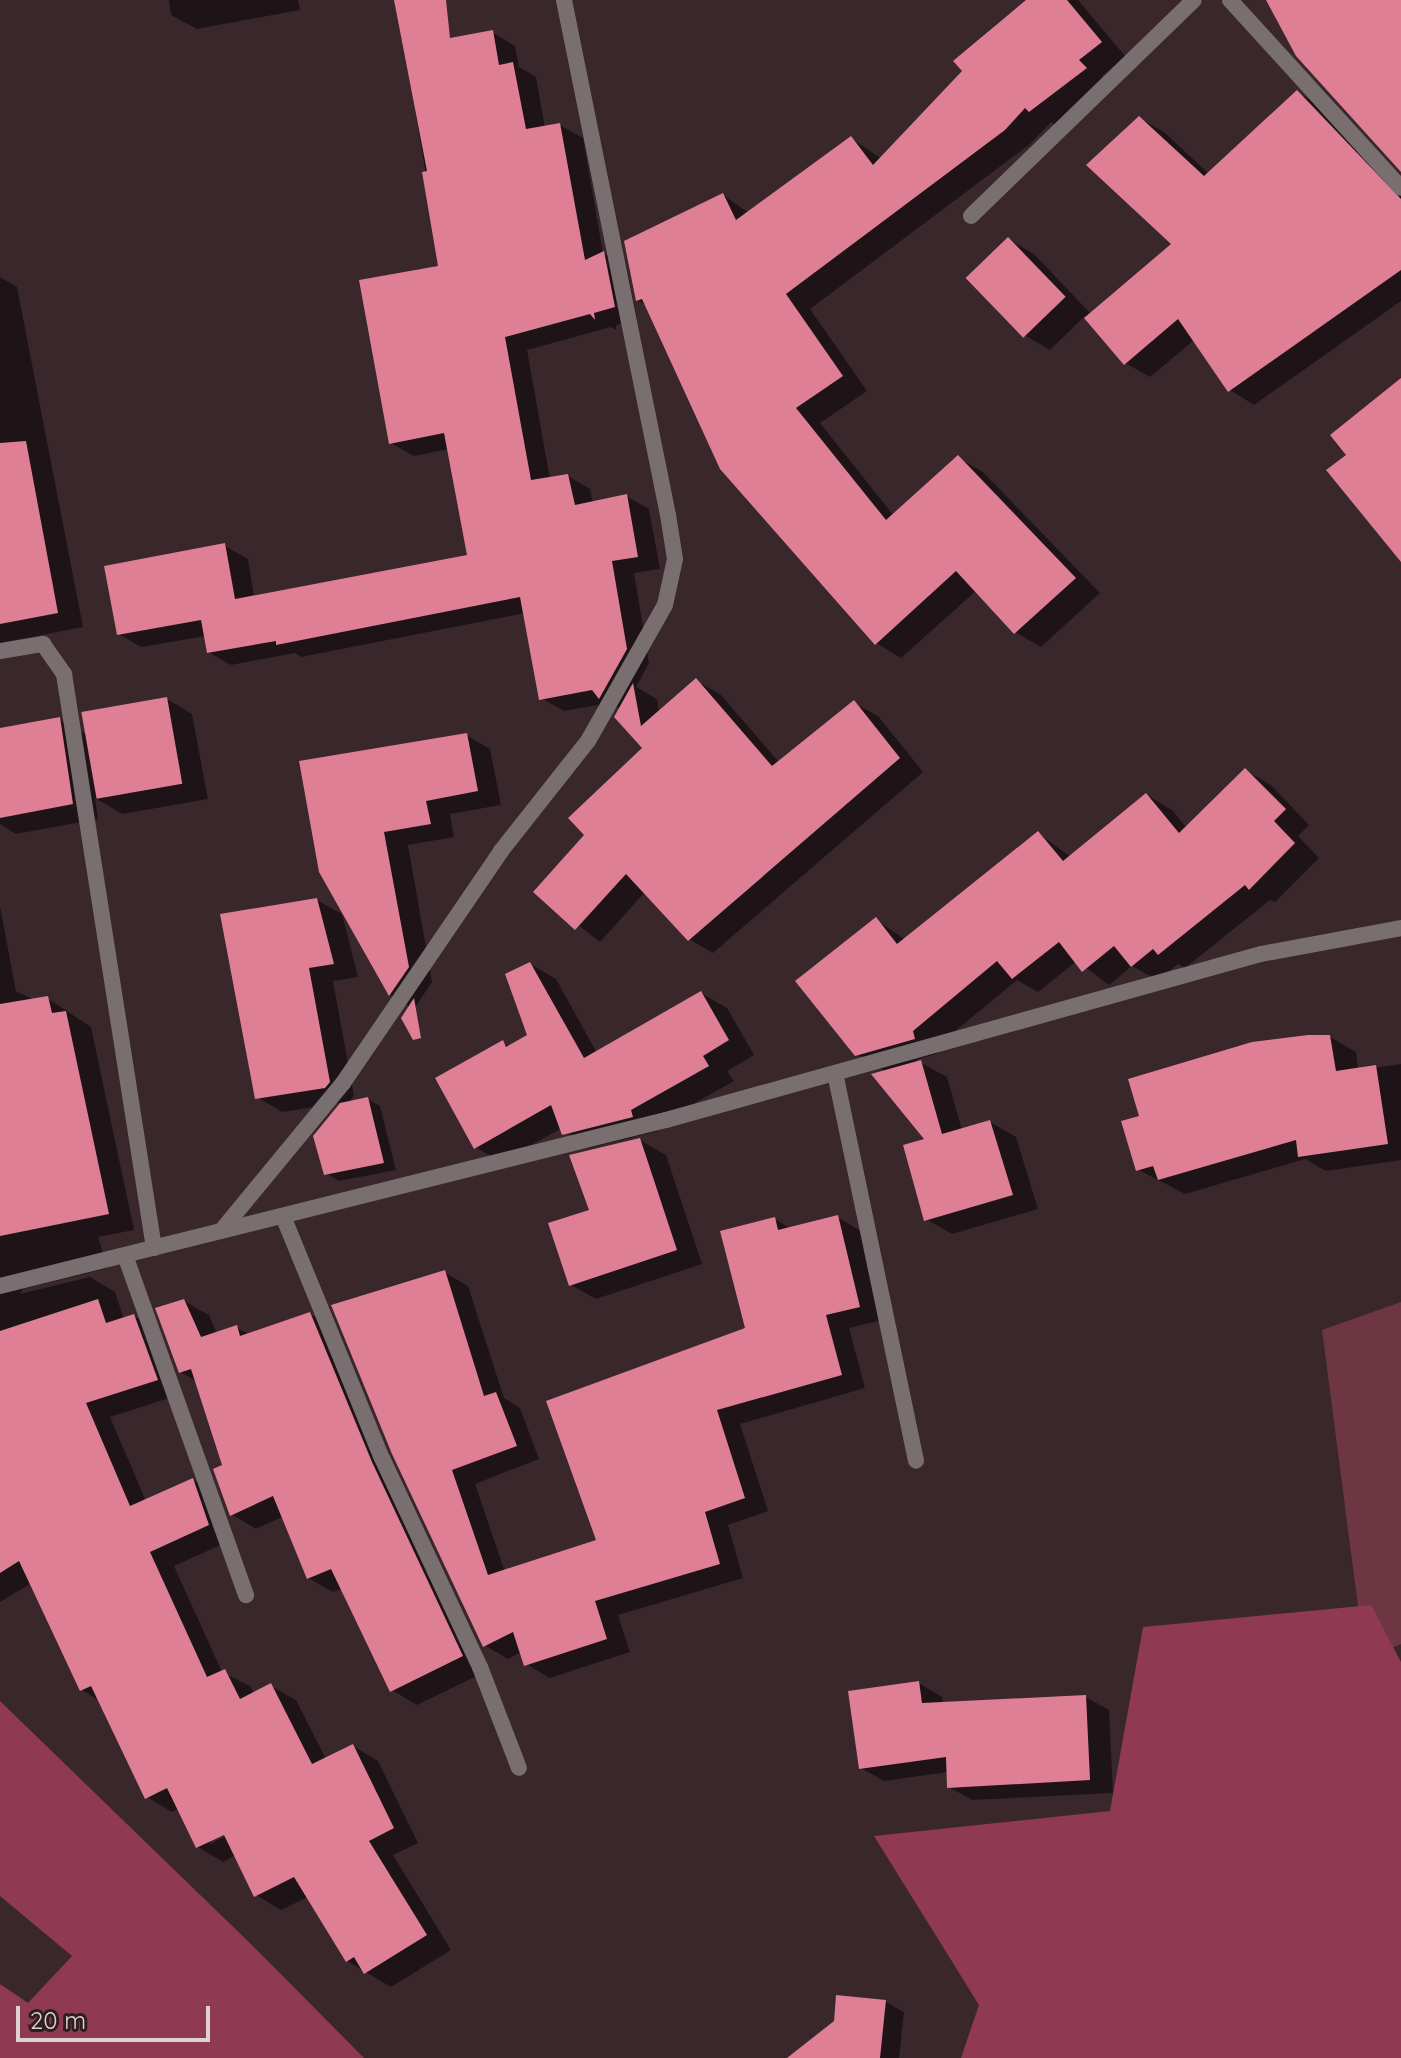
<!DOCTYPE html>
<style>
body{margin:0}
#map{position:relative;width:1401px;height:2058px;overflow:hidden;background:#39272b;font-family:Quicksand,sans-serif}
div>[style]{position:absolute}
.green>*{inset:0;background:#6e3543}
.forest>*{inset:0;background:#903952}
.shadow>*{inset:0;background:#0007}
.building>*{inset:0;background:#de7f96;transform-origin:0 0}
.minor>*{height:16px;margin:-8px;padding:0 8px;transform-origin:8px;border-radius:8px;background:#796f71}
span{translate:-50% -50%;white-space:nowrap;text-align:center;line-height:1.15;-webkit-text-stroke:8px #2f1e21;paint-order:stroke}
.scale{position:absolute;left:16px;top:2006px;width:194px;height:36px;box-sizing:border-box;border:4px solid #ddd1d3;border-top:0;padding-left:10px;font-size:24px;line-height:28px;white-space:nowrap;color:#ddd1d3;-webkit-text-stroke:6px #2f1e21;paint-order:stroke}
</style>
<div id="map">
<div class="green">
<i style="clip-path:polygon(1401px 1302px,1401px 1644px,1365px 1660px,1322px 1330px)"></i>
</div>
<div class="forest">
<i style="clip-path:polygon(1371px 1605px,1401px 1662px,1401px 2058px,961px 2058px,979px 2005px,874px 1836px,1110px 1811px,1143px 1627px)"></i>
<i style="clip-path:polygon(0 1701px,259px 1952px,364px 2058px,0 2058px,0 1984px,28px 2003px,72px 1956px,0 1896px)"></i>
</div>
<div class="shadow">
<i style="clip-path:polygon(169px 0,298px 0,300px 10px,197px 29px,171px 15px)"></i>
<i style="clip-path:polygon(1029px 0,1078px 0,1126px 57px,1102px 76px,1111px 83px,1056px 125px,1051px 122px,1030px 144px,810px 309px,867px 391px,820px 423px,894px 516px,958px 458px,983px 472px,1100px 593px,1041px 647px,1015px 632px,977px 590px,901px 658px,876px 643px,646px 305px,638px 300px,723px 195px,749px 213px,852px 139px,882px 159px)"></i>
<i style="clip-path:polygon(492px 32px,515px 46px,519px 67px,536px 77px,545px 128px,560px 125px,583px 138px,603px 253px,626px 266px,637px 319px,616px 325px,616px 330px,611px 327px,527px 350px,550px 479px,568px 476px,590px 489px,593px 503px,626px 496px,649px 509px,660px 569px,634px 573px,649px 663px,636px 687px,657px 699px,659px 713px,696px 681px,720px 694px,779px 762px,854px 703px,878px 716px,923px 772px,713px 953px,689px 939px,645px 892px,600px 942px,536px 892px,587px 835px,645px 749px,621px 709px,610px 703px,564px 711px,541px 698px,525px 613px,301px 657px,295px 653px,231px 665px,208px 652px,206px 636px,141px 647px,119px 634px,225px 546px,248px 559px,254px 597px,469px 556px,449px 449px,414px 456px,391px 443px,441px 267px,405px 48px)"></i>
<i style="clip-path:polygon(1297px 92px,1322px 107px,1401px 194px,1401px 301px,1254px 405px,1230px 390px,1194px 340px,1150px 377px,1125px 363px,1085px 316px,1050px 350px,1024px 335px,1008px 239px,1034px 254px,1092px 315px,1174px 245px,1139px 118px,1164px 132px,1209px 174px)"></i>
<i style="clip-path:polygon(0 277px,17px 287px,83px 627px,0 643px)"></i>
<i style="clip-path:polygon(167px 699px,192px 714px,208px 799px,122px 814px,95px 798px,98px 819px,16px 834px,0 824px,0 730px,59px 719px,87px 735px)"></i>
<i style="clip-path:polygon(466px 735px,490px 749px,501px 805px,450px 814px,454px 837px,408px 845px,432px 982px,414px 1009px,390px 995px,321px 871px)"></i>
<i style="clip-path:polygon(1246px 771px,1271px 785px,1309px 825px,1298px 836px,1319px 858px,1275px 902px,1270px 900px,1185px 968px,1178px 964px,1157px 980px,1132px 966px,1109px 985px,1077px 961px,1038px 992px,1017px 980px,937px 1046px,939px 1053px,916px 1060px,947px 1077px,962px 1130px,990px 1122px,1016px 1137px,1038px 1209px,952px 1234px,926px 1219px,927px 1140px,887px 1072px,857px 1054px,876px 920px,906px 940px,1039px 834px,1071px 857px,1147px 795px,1172px 810px,1187px 828px)"></i>
<i style="clip-path:polygon(317px 900px,342px 914px,358px 977px,333px 981px,354px 1096px,348px 1104px,367px 1099px,380px 1106px,396px 1170px,339px 1181px,326px 1173px,315px 1137px,344px 1102px,282px 1112px,257px 1097px)"></i>
<i style="clip-path:polygon(evenodd,0 906px,16px 991px,34px 1000px,47px 998px,91px 1027px,134px 1230px,98px 1237px,108px 1268px,23px 1289px,20px 1294px,90px 1277px,115px 1292px,124px 1319px,134px 1316px,160px 1331px,182px 1394px,110px 1417px,146px 1501px,193px 1480px,218px 1495px,234px 1539px,174px 1566px,222px 1672px,250px 1686px,254px 1694px,271px 1686px,296px 1700px,326px 1759px,353px 1746px,378px 1761px,418px 1843px,393px 1855px,451px 1950px,391px 1987px,347px 1961px,308px 1897px,281px 1910px,256px 1895px,236px 1855px,223px 1862px,198px 1847px,179px 1809px,172px 1812px,147px 1797px,100px 1701px,82px 1690px,30px 1584px,0 1602px,0 906px,232px 1829px,234px 1832px,210px 1844px,210px 1840px,232px 1829px)"></i>
<i style="clip-path:polygon(530px 964px,556px 979px,597px 1053px,701px 993px,727px 1008px,754px 1055px,727px 1071px,734px 1081px,656px 1125px,658px 1131px,589px 1148px,562px 1128px,501px 1162px,475px 1147px,503px 1043px,510px 1047px,529px 1036px)"></i>
<i style="clip-path:polygon(1330px 1037px,1356px 1052px,1358px 1070px,1401px 1064px,1401px 1160px,1326px 1171px,1305px 1159px,1185px 1194px,1137px 1169px)"></i>
<i style="clip-path:polygon(640px 1140px,666px 1155px,702px 1264px,596px 1299px,571px 1285px,591px 1212px)"></i>
<i style="clip-path:polygon(837px 1217px,861px 1231px,883px 1320px,849px 1328px,865px 1388px,740px 1424px,768px 1511px,728px 1525px,743px 1578px,618px 1615px,630px 1652px,550px 1678px,526px 1664px,522px 1652px,508px 1659px,484px 1645px,394px 1453px,444px 1272px,468px 1286px,504px 1398px,520px 1408px,539px 1459px,475px 1484px,505px 1572px,599px 1541px,747px 1330px,775px 1219px,791px 1229px)"></i>
<i style="clip-path:polygon(184px 1301px,209px 1315px,217px 1334px,236px 1327px,250px 1335px,310px 1314px,335px 1328px,396px 1478px,487px 1671px,417px 1705px,392px 1690px,343px 1588px,333px 1592px,308px 1578px,284px 1516px,256px 1529px,231px 1514px,224px 1466px,197px 1381px,180px 1372px)"></i>
<i style="clip-path:polygon(919px 1683px,942px 1697px,943px 1704px,1086px 1697px,1109px 1710px,1113px 1793px,972px 1800px,949px 1787px,948px 1772px,884px 1781px,861px 1768px)"></i>
<i style="clip-path:polygon(886px 2002px,904px 2012px,899px 2058px,791px 2058px)"></i>
</div>
<div class="building">
<i style="clip-path:polygon(394px 0,446px 0,450px 38px,493px 30px,499px 65px,513px 62px,526px 129px,560px 123px,585px 260px,604px 251px,615px 307px,594px 313px,595px 320px,590px 314px,505px 337px,531px 480px,568px 474px,575px 505px,627px 494px,638px 557px,612px 561px,627px 649px,599px 699px,592px 690px,539px 700px,520px 597px,276px 645px,276px 641px,207px 653px,201px 620px,117px 635px,104px 566px,225px 543px,235px 599px,467px 555px,444px 433px,389px 444px,359px 280px,438px 266px,422px 172px,427px 171px)"></i>
<i style="clip-path:polygon(1026px 0,1067px 0,1102px 42px,1079px 60px,1087px 68px,1029px 112px,1025px 108px,1005px 130px,786px 294px,843px 376px,796px 408px,886px 520px,958px 455px,1076px 578px,1014px 634px,956px 571px,875px 645px,720px 469px,642px 299px,636px 301px,624px 241px,723px 193px,736px 220px,851px 136px,873px 165px,962px 71px,953px 61px)"></i>
<i style="clip-path:polygon(1266px 0,1401px 0,1401px 172px,1296px 56px)"></i>
<i style="clip-path:polygon(1297px 90px,1401px 199px,1401px 270px,1228px 392px,1178px 319px,1124px 365px,1084px 318px,1171px 244px,1086px 165px,1139px 116px,1204px 176px)"></i>
<i style="left:1008px;top:237px;width:83px;height:59px;rotate:46deg"></i>
<i style="clip-path:polygon(1401px 378px,1401px 562px,1326px 470px,1346px 455px,1330px 435px)"></i>
<i style="clip-path:polygon(26px 441px,58px 613px,0 624px,0 443px)"></i>
<i style="clip-path:polygon(696px 678px,772px 766px,854px 700px,900px 758px,688px 941px,626px 874px,575px 930px,533px 892px,584px 835px,568px 818px,642px 748px,614px 717px,633px 683px,641px 726px)"></i>
<i style="left:167px;top:697px;width:88px;height:87px;rotate:80deg"></i>
<i style="clip-path:polygon(60px 717px,73px 804px,0 818px,0 728px)"></i>
<i style="clip-path:polygon(467px 733px,478px 791px,426px 801px,431px 824px,384px 832px,409px 967px,389px 996px,319px 872px,299px 761px)"></i>
<i style="clip-path:polygon(1245px 768px,1286px 809px,1274px 821px,1295px 843px,1249px 890px,1245px 885px,1158px 955px,1153px 949px,1131px 967px,1114px 946px,1082px 972px,1059px 942px,1012px 979px,997px 961px,913px 1031px,915px 1039px,855px 1056px,795px 981px,876px 917px,897px 944px,1038px 831px,1063px 861px,1146px 793px,1179px 833px)"></i>
<i style="clip-path:polygon(317px 898px,334px 964px,309px 968px,330px 1082px,325px 1088px,255px 1099px,220px 914px)"></i>
<i style="clip-path:polygon(530px 962px,584px 1058px,701px 991px,729px 1040px,703px 1056px,709px 1066px,631px 1110px,633px 1117px,562px 1135px,551px 1105px,474px 1149px,435px 1078px,503px 1040px,506px 1047px,527px 1035px,505px 974px)"></i>
<i style="clip-path:polygon(48px 996px,52px 1013px,66px 1011px,109px 1214px,0 1236px,0 1004px)"></i>
<i style="clip-path:polygon(414px 998px,421px 1038px,413px 1040px,401px 1018px)"></i>
<i style="clip-path:polygon(1308px 1035px,1330px 1035px,1336px 1071px,1376px 1065px,1388px 1144px,1298px 1157px,1296px 1140px,1158px 1180px,1153px 1166px,1136px 1171px,1121px 1121px,1139px 1116px,1128px 1079px,1252px 1042px)"></i>
<i style="clip-path:polygon(921px 1060px,942px 1134px,990px 1120px,1013px 1195px,924px 1221px,903px 1145px,924px 1139px,871px 1074px)"></i>
<i style="clip-path:polygon(368px 1097px,384px 1163px,324px 1175px,313px 1136px,340px 1103px)"></i>
<i style="clip-path:polygon(640px 1138px,677px 1250px,569px 1286px,548px 1223px,589px 1210px,569px 1155px)"></i>
<i style="clip-path:polygon(838px 1215px,860px 1307px,826px 1315px,842px 1375px,717px 1410px,745px 1498px,705px 1512px,720px 1564px,595px 1601px,607px 1639px,524px 1666px,513px 1632px,483px 1647px,392px 1454px,331px 1305px,445px 1270px,484px 1396px,496px 1392px,517px 1446px,452px 1470px,488px 1575px,596px 1540px,546px 1401px,745px 1328px,720px 1231px,775px 1217px,778px 1230px)"></i>
<i style="clip-path:polygon(98px 1299px,106px 1323px,134px 1314px,158px 1380px,86px 1403px,130px 1506px,193px 1478px,209px 1525px,150px 1552px,207px 1677px,225px 1669px,240px 1699px,271px 1683px,312px 1764px,353px 1744px,394px 1828px,369px 1841px,427px 1935px,364px 1974px,354px 1957px,346px 1962px,294px 1877px,254px 1897px,224px 1835px,196px 1848px,167px 1788px,145px 1799px,91px 1686px,80px 1691px,19px 1561px,0 1573px,0 1331px)"></i>
<i style="clip-path:polygon(184px 1299px,201px 1337px,237px 1325px,240px 1336px,310px 1312px,372px 1462px,463px 1656px,390px 1692px,331px 1569px,307px 1579px,273px 1496px,230px 1516px,213px 1469px,222px 1465px,191px 1369px,179px 1373px,155px 1308px)"></i>
<i style="clip-path:polygon(919px 1681px,922px 1703px,1086px 1695px,1090px 1780px,947px 1788px,946px 1757px,859px 1769px,848px 1691px)"></i>
<i style="clip-path:polygon(836px 1995px,886px 2000px,880px 2058px,787px 2058px,834px 2021px)"></i>
</div>
<div class="minor">
<i style="left:1230px;top:0;width:254px;rotate:47.7deg"></i>
<i style="left:971px;top:216px;width:310px;rotate:-44.1deg"></i>
<i style="left:0;top:651px;width:44px;rotate:-9.2deg"></i>
<i style="left:43px;top:644px;width:37px;rotate:55deg"></i>
<i style="left:64px;top:674px;width:581px;rotate:81.09deg"></i>
<i style="left:835px;top:1073px;width:396px;rotate:78.2deg"></i>
<i style="left:283px;top:1216px;width:261px;rotate:67.8deg"></i>
<i style="left:382px;top:1458px;width:231px;rotate:64.9deg"></i>
<i style="left:480px;top:1667px;width:108px;rotate:68.9deg"></i>
<i style="left:221px;top:1231px;width:192px;rotate:-50.5deg"></i>
<i style="left:343px;top:1083px;width:281px;rotate:-55.7deg"></i>
<i style="left:501px;top:851px;width:140px;rotate:-51.7deg"></i>
<i style="left:588px;top:741px;width:156px;rotate:-60.5deg"></i>
<i style="left:665px;top:605px;width:47px;rotate:-77.7deg"></i>
<i style="left:675px;top:559px;width:45px;rotate:-99deg"></i>
<i style="left:668px;top:515px;width:525px;rotate:-101.42deg"></i>
<i style="left:126px;top:1258px;width:358px;rotate:70.4deg"></i>
<i style="left:0;top:1286px;width:686px;rotate:-14deg"></i>
<i style="left:666px;top:1120px;width:618px;rotate:-15.59deg"></i>
<i style="left:1261px;top:954px;width:142px;rotate:-10.5deg"></i>
</div>
<div class="scale">20 m</div>
</div>
